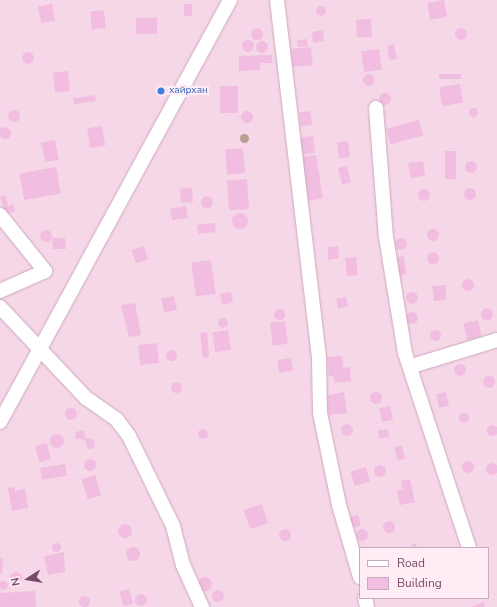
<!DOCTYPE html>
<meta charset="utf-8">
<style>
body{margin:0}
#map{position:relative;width:497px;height:607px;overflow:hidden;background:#fce5f0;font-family:"Nunito Sans",sans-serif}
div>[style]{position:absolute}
.residential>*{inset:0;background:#f6d7e7}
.building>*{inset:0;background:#f1bde0;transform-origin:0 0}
.round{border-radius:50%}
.roads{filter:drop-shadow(0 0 1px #cba9bf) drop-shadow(0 0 1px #cba9bf)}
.minor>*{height:14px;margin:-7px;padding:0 7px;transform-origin:7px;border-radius:7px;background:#fff}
.trees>*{width:9px;height:9px;margin:-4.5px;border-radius:50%;background:#b8a192}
.dots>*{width:11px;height:11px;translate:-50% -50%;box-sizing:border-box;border:2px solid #ffecf5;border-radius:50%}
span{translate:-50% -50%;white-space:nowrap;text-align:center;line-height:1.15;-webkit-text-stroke:4px #ffecf5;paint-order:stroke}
.shop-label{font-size:10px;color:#366cbe}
.left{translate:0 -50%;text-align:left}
.legend{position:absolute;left:359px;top:547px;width:130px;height:52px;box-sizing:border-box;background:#ffecf5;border:1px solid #c8acbd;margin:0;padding:5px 7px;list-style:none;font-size:12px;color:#754b69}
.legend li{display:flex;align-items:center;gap:8px;height:20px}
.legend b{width:20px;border:1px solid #c8acbd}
.north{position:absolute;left:8px;top:559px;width:40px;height:40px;-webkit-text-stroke:3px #ffecf5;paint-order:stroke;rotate:258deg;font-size:11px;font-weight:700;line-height:16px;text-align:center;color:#754b69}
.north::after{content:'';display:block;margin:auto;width:14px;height:18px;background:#754b69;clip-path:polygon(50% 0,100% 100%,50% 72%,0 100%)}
</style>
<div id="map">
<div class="residential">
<i style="clip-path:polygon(evenodd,0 0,497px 0,497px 607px,0 607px,0 0,360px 548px,488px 548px,488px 598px,360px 598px,360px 548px)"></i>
</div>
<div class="building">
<i style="left:444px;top:0;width:17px;height:17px;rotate:80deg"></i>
<i style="left:52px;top:4px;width:17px;height:14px;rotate:80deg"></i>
<i style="left:184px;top:4px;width:8px;height:12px"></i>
<i class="round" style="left:316px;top:6px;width:10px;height:10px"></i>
<i style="left:104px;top:10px;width:18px;height:14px;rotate:84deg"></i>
<i style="left:136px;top:18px;width:21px;height:16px"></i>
<i style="left:371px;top:19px;width:18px;height:15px;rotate:87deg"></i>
<i class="round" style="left:251px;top:28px;width:12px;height:12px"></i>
<i class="round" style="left:455px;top:28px;width:12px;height:12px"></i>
<i style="clip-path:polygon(323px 30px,324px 41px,313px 43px,312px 32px)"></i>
<i style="left:307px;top:39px;width:7px;height:10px;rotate:82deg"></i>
<i class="round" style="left:242px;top:40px;width:12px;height:12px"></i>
<i class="round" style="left:256px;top:41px;width:12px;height:12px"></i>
<i style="clip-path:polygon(394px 44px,397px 59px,389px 60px,387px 46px)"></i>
<i style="left:311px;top:47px;width:18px;height:20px;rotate:84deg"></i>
<i style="left:379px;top:49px;width:21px;height:18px;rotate:82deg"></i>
<i class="round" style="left:22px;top:52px;width:12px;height:12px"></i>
<i style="clip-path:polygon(272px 55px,272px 63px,260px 63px,260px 70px,239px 71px,239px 56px)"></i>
<i style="left:68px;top:71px;width:20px;height:15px;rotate:84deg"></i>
<i class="round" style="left:363px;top:74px;width:12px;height:12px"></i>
<i style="left:461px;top:74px;width:5px;height:22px;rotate:90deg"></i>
<i style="left:460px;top:84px;width:19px;height:21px;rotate:81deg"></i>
<i style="left:220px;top:86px;width:18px;height:27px"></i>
<i class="round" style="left:379px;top:93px;width:12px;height:12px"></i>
<i style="left:95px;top:95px;width:6px;height:22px;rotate:81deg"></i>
<i class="round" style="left:468.5px;top:107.5px;width:9px;height:9px"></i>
<i class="round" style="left:8px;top:110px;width:12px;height:12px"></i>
<i style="left:310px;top:111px;width:14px;height:11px;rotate:82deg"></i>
<i class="round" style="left:241px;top:111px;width:12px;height:12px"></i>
<i style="left:419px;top:120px;width:16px;height:34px;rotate:75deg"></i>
<i style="left:102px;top:126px;width:20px;height:15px;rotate:81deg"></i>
<i class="round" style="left:-1px;top:127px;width:12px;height:12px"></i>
<i style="left:313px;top:136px;width:17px;height:13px;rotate:83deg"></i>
<i style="left:55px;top:140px;width:20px;height:14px;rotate:79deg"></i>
<i style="left:348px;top:141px;width:16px;height:11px;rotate:83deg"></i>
<i style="left:243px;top:148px;width:25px;height:18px;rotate:85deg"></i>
<i style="left:445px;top:151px;width:11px;height:28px"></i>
<i style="left:316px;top:155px;width:44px;height:15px;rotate:81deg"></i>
<i class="round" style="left:465px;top:161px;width:12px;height:12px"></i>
<i style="left:423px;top:161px;width:15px;height:15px;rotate:82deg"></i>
<i style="left:347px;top:166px;width:17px;height:9px;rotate:77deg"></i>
<i style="left:56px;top:167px;width:27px;height:37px;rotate:80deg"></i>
<i style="left:247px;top:179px;width:30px;height:20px;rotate:86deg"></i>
<i style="left:192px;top:188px;width:14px;height:12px;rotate:86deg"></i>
<i class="round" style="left:464px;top:188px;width:12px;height:12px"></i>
<i class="round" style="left:418px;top:189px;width:12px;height:12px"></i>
<i style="clip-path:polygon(5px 195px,8px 206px,13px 204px,15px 211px,6px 214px,0 197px)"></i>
<i class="round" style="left:201px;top:196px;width:12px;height:12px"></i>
<i style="left:186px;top:206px;width:12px;height:16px;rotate:81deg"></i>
<i class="round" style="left:232px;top:213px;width:16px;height:16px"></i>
<i style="left:215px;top:223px;width:9px;height:18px;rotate:84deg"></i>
<i class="round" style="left:427px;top:229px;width:12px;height:12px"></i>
<i class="round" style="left:40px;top:230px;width:12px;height:12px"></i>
<i style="clip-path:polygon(52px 238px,65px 238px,66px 249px,53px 249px)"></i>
<i class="round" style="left:395px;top:238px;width:12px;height:12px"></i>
<i style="left:144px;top:246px;width:14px;height:13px;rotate:73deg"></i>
<i style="clip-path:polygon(338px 246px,339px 258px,328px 260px,328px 247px)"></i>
<i class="round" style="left:427px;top:252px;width:12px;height:12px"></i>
<i style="clip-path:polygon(404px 255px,406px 274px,398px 276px,397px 258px)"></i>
<i style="left:356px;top:257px;width:18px;height:11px;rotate:84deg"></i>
<i style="left:211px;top:260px;width:34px;height:20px;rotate:82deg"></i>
<i class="round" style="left:462px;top:279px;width:12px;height:12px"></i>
<i style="clip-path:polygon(446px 285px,446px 300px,434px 301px,432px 286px)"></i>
<i style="left:231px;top:292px;width:11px;height:11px;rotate:80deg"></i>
<i class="round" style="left:406px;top:292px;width:12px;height:12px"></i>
<i style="left:174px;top:296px;width:14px;height:13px;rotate:78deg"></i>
<i style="left:346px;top:297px;width:10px;height:10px;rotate:79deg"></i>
<i style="clip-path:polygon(135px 303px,141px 335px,129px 337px,121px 305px)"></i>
<i class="round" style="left:481px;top:308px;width:12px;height:12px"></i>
<i class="round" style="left:273.5px;top:308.5px;width:11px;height:11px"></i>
<i class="round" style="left:406px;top:312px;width:12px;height:12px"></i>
<i class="round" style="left:218px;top:318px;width:10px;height:10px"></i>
<i style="left:478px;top:320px;width:17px;height:15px;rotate:77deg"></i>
<i style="left:285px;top:321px;width:23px;height:15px;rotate:83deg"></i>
<i class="round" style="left:429.5px;top:329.5px;width:11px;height:11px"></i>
<i style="left:228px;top:330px;width:20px;height:16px;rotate:81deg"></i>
<i style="clip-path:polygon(207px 332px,209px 357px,203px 358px,200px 333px)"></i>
<i style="left:157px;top:343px;width:20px;height:19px;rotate:84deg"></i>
<i class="round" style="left:165.5px;top:349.5px;width:11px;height:11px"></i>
<i style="clip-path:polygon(342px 356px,343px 368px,350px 367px,351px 381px,335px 383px,334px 376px,329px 376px,327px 357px)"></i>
<i style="left:291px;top:358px;width:13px;height:14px;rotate:81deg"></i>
<i class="round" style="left:454px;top:364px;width:12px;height:12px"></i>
<i class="round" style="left:483px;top:376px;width:12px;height:12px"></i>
<i class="round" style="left:170.5px;top:381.5px;width:11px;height:11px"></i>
<i style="clip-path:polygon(344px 392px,347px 413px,329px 415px,325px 396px)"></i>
<i style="left:446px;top:392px;width:14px;height:10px;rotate:78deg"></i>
<i class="round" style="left:370px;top:392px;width:12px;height:12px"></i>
<i style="left:390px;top:406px;width:14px;height:11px;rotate:78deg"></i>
<i class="round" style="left:65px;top:408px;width:12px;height:12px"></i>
<i class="round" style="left:459px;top:413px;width:10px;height:10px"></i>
<i class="round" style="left:341px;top:424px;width:12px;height:12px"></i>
<i class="round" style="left:486.5px;top:424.5px;width:11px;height:11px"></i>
<i class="round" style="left:198px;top:429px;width:10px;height:10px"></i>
<i style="left:388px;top:429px;width:8px;height:10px;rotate:83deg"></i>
<i style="clip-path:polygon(83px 430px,86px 438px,95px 440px,94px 448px,88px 449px,85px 440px,75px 438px,76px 432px)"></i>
<i class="round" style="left:50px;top:434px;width:14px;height:14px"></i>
<i style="left:47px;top:443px;width:17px;height:12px;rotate:77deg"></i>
<i style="left:402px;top:445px;width:14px;height:8px;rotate:78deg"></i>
<i class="round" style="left:84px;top:459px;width:12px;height:12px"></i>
<i class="round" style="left:462px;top:461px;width:12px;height:12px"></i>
<i class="round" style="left:486px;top:463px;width:12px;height:12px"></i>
<i style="left:65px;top:464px;width:12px;height:25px;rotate:81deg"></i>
<i class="round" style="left:374px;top:465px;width:12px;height:12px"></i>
<i style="left:366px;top:467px;width:15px;height:16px;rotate:74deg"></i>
<i style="left:95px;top:475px;width:21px;height:14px;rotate:73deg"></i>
<i style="clip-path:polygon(410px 479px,415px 502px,400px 505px,397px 490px,403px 489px,401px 481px)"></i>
<i style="clip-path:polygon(14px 487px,15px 491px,25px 489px,28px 508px,12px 511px,8px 488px)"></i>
<i style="left:262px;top:504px;width:20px;height:19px;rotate:72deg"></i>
<i style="left:358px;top:515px;width:11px;height:10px;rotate:75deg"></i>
<i class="round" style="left:383px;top:521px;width:12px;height:12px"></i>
<i class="round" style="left:118px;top:524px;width:14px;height:14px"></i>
<i class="round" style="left:279px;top:529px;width:12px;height:12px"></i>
<i class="round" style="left:356px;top:529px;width:12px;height:12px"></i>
<i class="round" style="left:51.5px;top:542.5px;width:9px;height:9px"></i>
<i class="round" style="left:411px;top:544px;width:6px;height:6px"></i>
<i class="round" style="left:126px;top:547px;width:14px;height:14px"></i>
<i style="clip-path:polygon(64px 552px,65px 572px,48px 575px,44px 556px)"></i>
<i style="clip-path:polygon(0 558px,3px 558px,2px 574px,0 573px)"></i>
<i class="round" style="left:10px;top:572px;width:12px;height:12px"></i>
<i class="round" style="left:198px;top:577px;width:14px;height:14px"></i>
<i class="round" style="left:-1.5px;top:580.5px;width:9px;height:9px"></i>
<i style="left:129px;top:589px;width:15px;height:10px;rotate:74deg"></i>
<i class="round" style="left:212px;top:590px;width:12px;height:12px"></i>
<i style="clip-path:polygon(35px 591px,36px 607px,0 607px,0 593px)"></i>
<i class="round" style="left:135px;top:594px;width:12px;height:12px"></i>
<i class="round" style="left:78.5px;top:595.5px;width:11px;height:11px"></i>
<i style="clip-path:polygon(483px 602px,485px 607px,471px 607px)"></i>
</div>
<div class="roads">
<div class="minor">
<i style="left:277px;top:0;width:361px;rotate:83.3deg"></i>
<i style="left:319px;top:359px;width:54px;rotate:88.9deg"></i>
<i style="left:320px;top:413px;width:94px;rotate:78.3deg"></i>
<i style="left:339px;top:505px;width:75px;rotate:73.7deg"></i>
<i style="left:376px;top:108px;width:129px;rotate:85.6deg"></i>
<i style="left:386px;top:237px;width:118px;rotate:80.7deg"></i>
<i style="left:405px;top:353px;width:205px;rotate:71.8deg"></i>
<i style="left:0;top:215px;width:72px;rotate:51.2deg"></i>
<i style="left:45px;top:271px;width:49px;rotate:156deg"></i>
<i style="left:0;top:307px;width:125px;rotate:46.6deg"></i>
<i style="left:86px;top:398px;width:38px;rotate:35deg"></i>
<i style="left:117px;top:420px;width:20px;rotate:53deg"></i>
<i style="left:129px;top:436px;width:100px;rotate:63.9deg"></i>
<i style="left:173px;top:526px;width:40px;rotate:75.6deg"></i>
<i style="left:183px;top:565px;width:46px;rotate:65.7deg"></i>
<i style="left:412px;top:366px;width:89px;rotate:-17deg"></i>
<i style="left:0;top:422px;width:481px;rotate:-61.4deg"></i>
<i style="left:365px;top:598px;width:9px;rotate:77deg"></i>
</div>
</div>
<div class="trees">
<i style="left:244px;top:138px"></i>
</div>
<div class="dots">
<i style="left:161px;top:91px;background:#3f7fe0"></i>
</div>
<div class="shop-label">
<span class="left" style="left:169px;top:91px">хайрхан</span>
</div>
<ul class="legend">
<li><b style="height:5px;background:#fff"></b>Road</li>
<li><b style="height:11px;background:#f1bde0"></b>Building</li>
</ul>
<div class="north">N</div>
</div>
